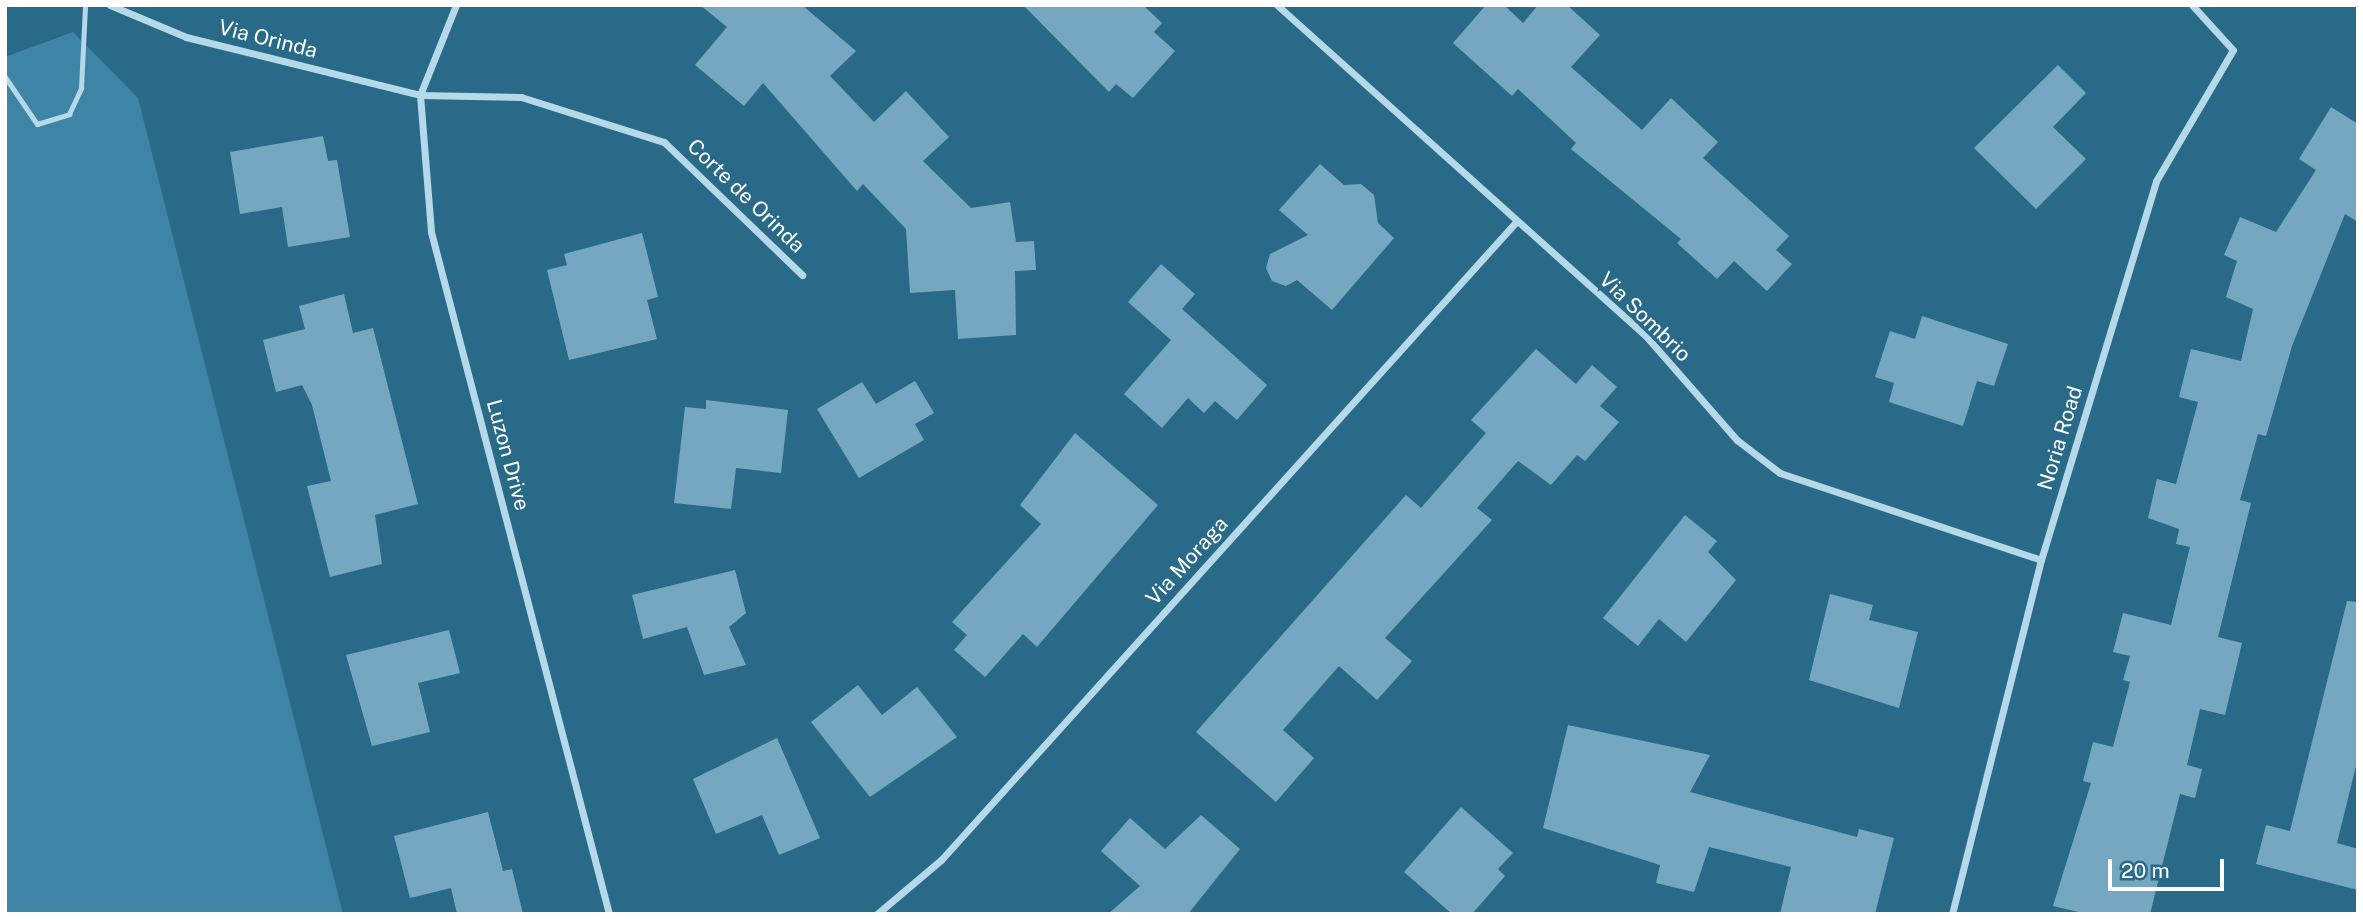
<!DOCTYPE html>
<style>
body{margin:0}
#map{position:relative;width:2363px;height:919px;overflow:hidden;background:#296a89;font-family:"Public Sans",sans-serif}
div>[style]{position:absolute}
.green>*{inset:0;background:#3e85a5}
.building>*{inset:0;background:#75a8c0}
.lane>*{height:5px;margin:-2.5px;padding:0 2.5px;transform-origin:2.5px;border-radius:2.5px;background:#b6d9e9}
.street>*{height:7px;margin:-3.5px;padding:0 3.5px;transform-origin:3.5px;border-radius:3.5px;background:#b6d9e9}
span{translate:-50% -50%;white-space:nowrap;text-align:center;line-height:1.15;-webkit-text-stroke:7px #296a89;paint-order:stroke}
.street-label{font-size:21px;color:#fff}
.frame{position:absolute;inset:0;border:7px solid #fff;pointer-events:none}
.scale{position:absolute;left:2108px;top:859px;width:116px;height:32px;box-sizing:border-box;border:4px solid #fff;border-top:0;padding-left:9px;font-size:21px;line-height:24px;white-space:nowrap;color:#fff;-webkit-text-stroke:5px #296a89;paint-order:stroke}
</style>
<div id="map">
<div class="green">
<i style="clip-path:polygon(73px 32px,138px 98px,343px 914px,5px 914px,5px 57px)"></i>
</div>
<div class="building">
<i style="clip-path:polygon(700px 5px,802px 5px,856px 51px,830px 76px,874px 122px,906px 91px,949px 137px,923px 161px,971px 208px,1010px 202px,1016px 242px,1034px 241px,1036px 270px,1015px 271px,1016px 335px,958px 339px,955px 290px,910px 293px,906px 229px,863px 184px,857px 191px,763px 83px,744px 106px,695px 65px,727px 27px)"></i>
<i style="clip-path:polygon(1023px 5px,1143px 5px,1162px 23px,1154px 32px,1175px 51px,1133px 98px,1116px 84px,1109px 92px)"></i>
<i style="clip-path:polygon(1486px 5px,1504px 5px,1523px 23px,1538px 5px,1567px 5px,1600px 35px,1571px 67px,1642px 130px,1671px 98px,1718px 142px,1703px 158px,1789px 236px,1776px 250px,1792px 264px,1767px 291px,1734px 261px,1717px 279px,1677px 243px,1681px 239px,1571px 149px,1576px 143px,1518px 89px,1512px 96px,1453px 43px)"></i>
<i style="clip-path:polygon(2058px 65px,2086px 93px,2053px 127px,2086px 159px,2036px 209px,1974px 148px)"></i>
<i style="clip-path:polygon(2331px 107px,2358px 124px,2358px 222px,2345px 214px,2292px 346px,2266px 436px,2258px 434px,2240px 500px,2251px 503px,2218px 637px,2242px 643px,2225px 715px,2200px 709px,2187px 765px,2202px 769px,2195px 798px,2180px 794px,2150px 914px,2087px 914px,2053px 906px,2091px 783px,2083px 781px,2093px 742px,2113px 747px,2130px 682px,2123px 680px,2130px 656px,2113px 652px,2123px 613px,2171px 625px,2190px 547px,2176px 544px,2179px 529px,2148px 518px,2157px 479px,2176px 484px,2198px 402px,2179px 397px,2191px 349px,2241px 361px,2253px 309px,2226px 297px,2237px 261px,2224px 255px,2240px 217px,2276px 232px,2316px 170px,2299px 159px)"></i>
<i style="clip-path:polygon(323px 136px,328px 161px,337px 160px,350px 237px,288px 247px,282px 207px,240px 214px,230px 152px)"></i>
<i style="clip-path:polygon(1320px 164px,1344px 185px,1361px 184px,1374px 195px,1378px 223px,1394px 238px,1332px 310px,1297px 280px,1286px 286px,1272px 281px,1266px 268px,1270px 254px,1308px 235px,1279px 210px)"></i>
<i style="clip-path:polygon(642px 233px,658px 297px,647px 300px,657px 339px,569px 360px,547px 270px,567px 265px,564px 254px)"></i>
<i style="clip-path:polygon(1161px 264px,1195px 294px,1182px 309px,1267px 385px,1237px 420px,1215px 401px,1204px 413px,1188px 398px,1162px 428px,1124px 394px,1171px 340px,1128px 302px)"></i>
<i style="clip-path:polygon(344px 294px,353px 333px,373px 328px,418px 504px,375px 515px,382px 564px,330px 577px,307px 486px,331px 481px,312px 405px,302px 385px,276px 392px,263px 340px,305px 329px,299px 306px)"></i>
<i style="clip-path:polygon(1922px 316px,2008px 344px,1994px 386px,1977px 381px,1963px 426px,1889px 402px,1894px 383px,1875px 377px,1890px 331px,1915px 339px)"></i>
<i style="clip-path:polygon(1536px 349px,1576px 384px,1592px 365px,1617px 387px,1600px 406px,1619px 422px,1585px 461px,1577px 455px,1551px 485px,1518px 461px,1477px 508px,1492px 520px,1385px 638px,1412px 661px,1377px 700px,1339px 666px,1283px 730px,1314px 758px,1276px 802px,1196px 732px,1406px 495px,1421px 508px,1486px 433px,1471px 420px)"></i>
<i style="clip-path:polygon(915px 381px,934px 413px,915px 424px,924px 440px,859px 478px,817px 409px,862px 382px,876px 404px)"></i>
<i style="clip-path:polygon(706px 400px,788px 410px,781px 473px,736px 468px,731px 509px,674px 503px,685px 407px,706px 409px)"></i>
<i style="clip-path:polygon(1075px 433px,1158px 505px,1037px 647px,1023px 634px,985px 677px,954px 650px,967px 635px,952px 622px,1041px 524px,1020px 505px)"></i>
<i style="clip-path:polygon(1685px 515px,1717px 541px,1708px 552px,1736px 580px,1686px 642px,1659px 619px,1638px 646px,1603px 618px)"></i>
<i style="clip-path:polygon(735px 570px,746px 613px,729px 627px,746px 665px,704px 675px,687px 627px,643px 639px,632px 595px)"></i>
<i style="clip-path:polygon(1830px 594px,1873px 605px,1869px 620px,1918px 632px,1899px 708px,1809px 680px)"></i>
<i style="clip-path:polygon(2347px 601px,2358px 602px,2358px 758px,2337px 843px,2358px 849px,2358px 890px,2256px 864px,2266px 825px,2290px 831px)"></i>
<i style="clip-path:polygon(449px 630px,460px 673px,418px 683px,430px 732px,372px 746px,346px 655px)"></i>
<i style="clip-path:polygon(858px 685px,882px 715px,917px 687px,957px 737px,870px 797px,811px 722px)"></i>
<i style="clip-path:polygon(1568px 725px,1710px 755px,1690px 792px,1857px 837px,1859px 829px,1894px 838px,1875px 914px,1780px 914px,1791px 867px,1709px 847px,1694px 892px,1656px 883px,1660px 865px,1543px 828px)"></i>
<i style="clip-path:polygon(777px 738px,820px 838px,779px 855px,762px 815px,716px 834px,693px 779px)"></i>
<i style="clip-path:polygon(1461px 807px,1513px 853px,1498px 869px,1505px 876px,1472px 914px,1452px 914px,1404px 872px)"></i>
<i style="clip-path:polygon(488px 812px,503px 871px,512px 869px,523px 914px,457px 914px,451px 888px,410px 898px,394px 836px)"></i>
<i style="clip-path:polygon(1201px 815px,1240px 849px,1188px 914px,1108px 914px,1140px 886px,1101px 851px,1130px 818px,1165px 849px)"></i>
</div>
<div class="lane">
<i style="left:5px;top:77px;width:57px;rotate:55.8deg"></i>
<i style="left:37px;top:124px;width:34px;rotate:-17deg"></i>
<i style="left:69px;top:114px;width:29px;rotate:-65deg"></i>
<i style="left:81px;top:88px;width:83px;rotate:-87.2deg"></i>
</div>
<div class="street">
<i style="left:110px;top:5px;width:82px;rotate:22.8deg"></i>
<i style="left:186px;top:37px;width:241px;rotate:13.9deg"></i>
<i style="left:420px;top:95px;width:101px;rotate:1.1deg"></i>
<i style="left:521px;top:97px;width:150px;rotate:17.5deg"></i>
<i style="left:664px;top:142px;width:192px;rotate:43.9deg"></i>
<i style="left:456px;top:5px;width:97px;rotate:111.8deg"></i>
<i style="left:420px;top:95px;width:137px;rotate:85.4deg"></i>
<i style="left:431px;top:232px;width:705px;rotate:75.37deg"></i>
<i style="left:1277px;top:5px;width:494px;rotate:41.9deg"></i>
<i style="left:1645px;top:335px;width:140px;rotate:48.8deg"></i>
<i style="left:1737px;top:440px;width:54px;rotate:37.5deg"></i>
<i style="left:1780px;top:473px;width:275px;rotate:18.4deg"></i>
<i style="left:877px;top:914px;width:84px;rotate:-40.2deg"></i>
<i style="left:941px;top:860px;width:857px;rotate:-47.98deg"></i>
<i style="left:1952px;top:914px;width:365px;rotate:-75.9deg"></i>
<i style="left:2041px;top:560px;width:396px;rotate:-73.1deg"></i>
<i style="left:2156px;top:181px;width:152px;rotate:-59.6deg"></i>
<i style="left:2233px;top:50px;width:61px;rotate:-132.3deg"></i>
</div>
<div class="street-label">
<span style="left:268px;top:39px;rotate:14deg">Via Orinda</span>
<span style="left:746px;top:196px;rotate:44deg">Corte de Orinda</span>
<span style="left:1645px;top:317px;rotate:44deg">Via Sombrio</span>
<span style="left:2060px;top:438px;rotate:-73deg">Noria Road</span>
<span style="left:508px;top:455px;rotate:75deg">Luzon Drive</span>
<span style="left:1187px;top:561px;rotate:-48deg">Via Moraga</span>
</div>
<div class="frame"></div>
<div class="scale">20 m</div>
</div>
